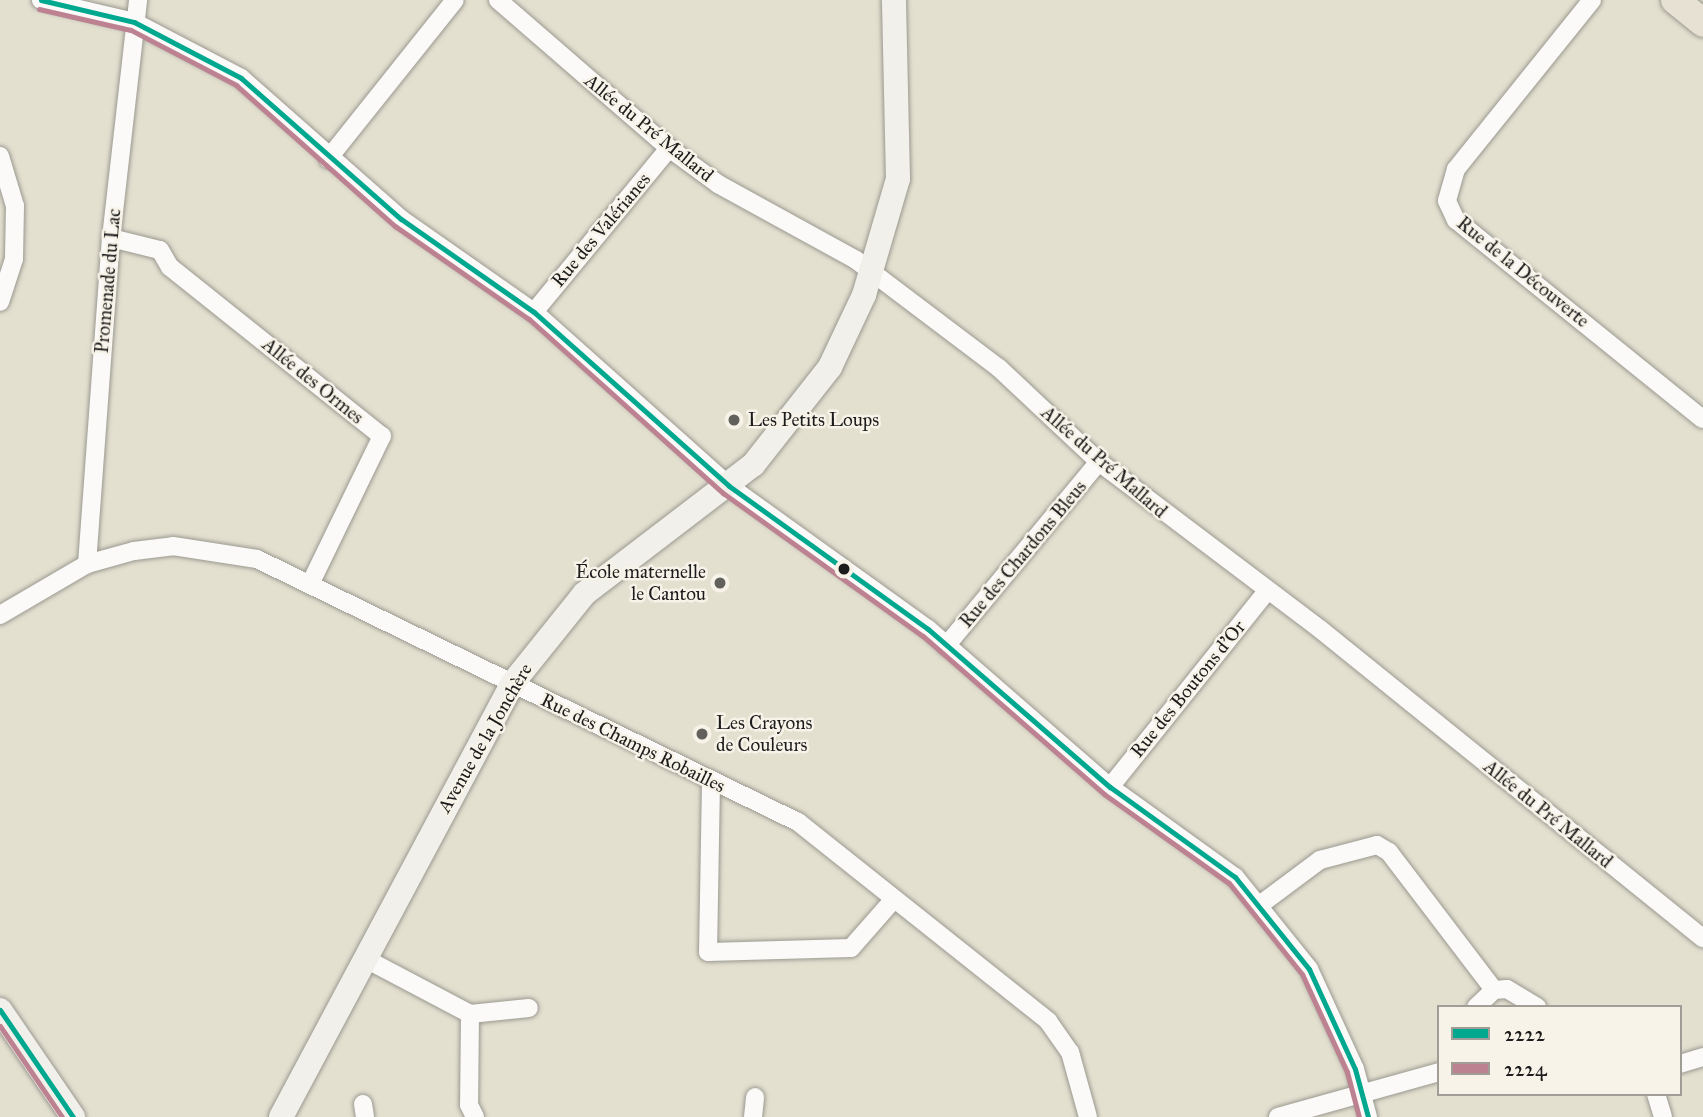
<!DOCTYPE html>
<meta charset="utf-8">
<style>
body{margin:0}
#map{position:relative;width:1703px;height:1117px;overflow:hidden;background:#e3e0d0;font-family:"IM FELL Great Primer",serif}
div>[style]{position:absolute}
.roads{filter:drop-shadow(0 0 2px #9b9990) drop-shadow(0 0 2px #9b9990)}
.minor>*{height:18px;margin:-9px;padding:0 9px;transform-origin:9px;border-radius:9px;background:#fbfaf8}
.secondary>*{height:24px;margin:-12px;padding:0 12px;transform-origin:12px;border-radius:12px;background:#f2f0ea}
.primary>*{height:28px;margin:-14px;padding:0 14px;transform-origin:14px;border-radius:14px;background:#e6e1d3}
.bus-1>*{height:5px;margin:-2.5px;padding:0 2.5px;transform-origin:2.5px;border-radius:2.5px;background:#00a88f}
.bus-2>*{height:5px;margin:-2.5px;padding:0 2.5px;transform-origin:2.5px;border-radius:2.5px;background:#bd8292}
.dots>*{width:19px;height:19px;translate:-50% -50%;box-sizing:border-box;border:4px solid #f7f3e8;border-radius:50%}
span{translate:-50% -50%;white-space:nowrap;text-align:center;line-height:1.15;-webkit-text-stroke:5px #f7f3e8;paint-order:stroke}
.street-label{font-size:19px;color:#1c1c1c}
.poi-label{font-size:19px;color:#1c1c1c}
.left{translate:0 -50%;text-align:left}
.right{translate:-100% -50%;text-align:right}
.legend{position:absolute;left:1437px;top:1005px;width:245px;height:91px;box-sizing:border-box;background:#f7f3e8;border:2px solid #9f9d96;margin:0;padding:9px 12px;list-style:none;font-size:21px;color:#1c1c1c}
.legend li{display:flex;align-items:center;gap:14px;height:35px}
.legend b{width:35px;border:2px solid #9f9d96}
</style>
<div id="map">
<div class="roads">
<div class="minor">
<i style="left:41px;top:0;width:96px;rotate:13.3deg"></i>
<i style="left:134px;top:22px;width:121px;rotate:27.6deg"></i>
<i style="left:241px;top:78px;width:213px;rotate:41.4deg"></i>
<i style="left:401px;top:219px;width:162px;rotate:35deg"></i>
<i style="left:534px;top:312px;width:261px;rotate:41.7deg"></i>
<i style="left:729px;top:486px;width:245px;rotate:35.7deg"></i>
<i style="left:928px;top:629px;width:241px;rotate:41deg"></i>
<i style="left:1110px;top:787px;width:154px;rotate:35.8deg"></i>
<i style="left:1235px;top:877px;width:118px;rotate:51.2deg"></i>
<i style="left:1309px;top:969px;width:110px;rotate:65.3deg"></i>
<i style="left:1355px;top:1069px;width:50px;rotate:74.8deg"></i>
<i style="left:498px;top:0;width:226px;rotate:40.9deg"></i>
<i style="left:669px;top:148px;width:61px;rotate:36.3deg"></i>
<i style="left:718px;top:184px;width:158px;rotate:28.8deg"></i>
<i style="left:856px;top:260px;width:179px;rotate:37.1deg"></i>
<i style="left:999px;top:368px;width:137px;rotate:43.2deg"></i>
<i style="left:1099px;top:462px;width:278px;rotate:37.1deg"></i>
<i style="left:1321px;top:630px;width:491px;rotate:38.9deg"></i>
<i style="left:1592px;top:0;width:217px;rotate:128.8deg"></i>
<i style="left:1456px;top:169px;width:33px;rotate:106deg"></i>
<i style="left:1447px;top:201px;width:21px;rotate:65deg"></i>
<i style="left:1456px;top:220px;width:317px;rotate:38.9deg"></i>
<i style="left:0;top:156px;width:52px;rotate:73.3deg"></i>
<i style="left:15px;top:206px;width:53px;rotate:91.1deg"></i>
<i style="left:14px;top:259px;width:45px;rotate:108deg"></i>
<i style="left:328px;top:159px;width:203px;rotate:-51.4deg"></i>
<i style="left:111px;top:238px;width:50px;rotate:13.8deg"></i>
<i style="left:160px;top:250px;width:20px;rotate:60deg"></i>
<i style="left:170px;top:267px;width:271px;rotate:38.6deg"></i>
<i style="left:382px;top:436px;width:165px;rotate:115.9deg"></i>
<i style="left:534px;top:312px;width:212px;rotate:-50.5deg"></i>
<i style="left:87px;top:564px;width:327px;rotate:-85.8deg"></i>
<i style="left:111px;top:238px;width:240px;rotate:-83.5deg"></i>
<i style="left:0;top:615px;width:101px;rotate:-30.4deg"></i>
<i style="left:87px;top:564px;width:49px;rotate:-15.5deg"></i>
<i style="left:134px;top:551px;width:39px;rotate:-7deg"></i>
<i style="left:173px;top:546px;width:85px;rotate:8.8deg"></i>
<i style="left:257px;top:559px;width:602px;rotate:25.93deg"></i>
<i style="left:798px;top:822px;width:320px;rotate:38.5deg"></i>
<i style="left:1048px;top:1021px;width:38px;rotate:55deg"></i>
<i style="left:1070px;top:1052px;width:67px;rotate:74.5deg"></i>
<i style="left:946px;top:646px;width:239px;rotate:-50.3deg"></i>
<i style="left:711px;top:782px;width:170px;rotate:91deg"></i>
<i style="left:708px;top:952px;width:143px;rotate:-1.6deg"></i>
<i style="left:851px;top:948px;width:65px;rotate:-48.7deg"></i>
<i style="left:1110px;top:787px;width:251px;rotate:-51.3deg"></i>
<i style="left:1261px;top:904px;width:74px;rotate:-36.7deg"></i>
<i style="left:1320px;top:860px;width:59px;rotate:-14.7deg"></i>
<i style="left:1377px;top:845px;width:14px;rotate:30deg"></i>
<i style="left:1389px;top:852px;width:173px;rotate:52.7deg"></i>
<i style="left:364px;top:958px;width:120px;rotate:27.8deg"></i>
<i style="left:470px;top:1014px;width:59px;rotate:-5.8deg"></i>
<i style="left:1476px;top:1007px;width:25px;rotate:-43deg"></i>
<i style="left:1494px;top:990px;width:13px;rotate:-4deg"></i>
<i style="left:1507px;top:989px;width:35px;rotate:31deg"></i>
<i style="left:470px;top:1014px;width:91px;rotate:90.6deg"></i>
<i style="left:469px;top:1105px;width:13px;rotate:63deg"></i>
<i style="left:1680px;top:1064px;width:24px;rotate:-17deg"></i>
<i style="left:1656px;top:1094px;width:24px;rotate:73deg"></i>
<i style="left:363px;top:1104px;width:13px;rotate:81deg"></i>
<i style="left:753px;top:1117px;width:20px;rotate:-84deg"></i>
<i style="left:1278px;top:1117px;width:167px;rotate:-15.6deg"></i>
</div>
<div class="secondary">
<i style="left:0;top:1010px;width:130px;rotate:55.7deg"></i>
<i style="left:281px;top:1117px;width:491px;rotate:-61.9deg"></i>
<i style="left:512px;top:684px;width:115px;rotate:-51.3deg"></i>
<i style="left:584px;top:594px;width:213px;rotate:-37.4deg"></i>
<i style="left:753px;top:465px;width:125px;rotate:-51.8deg"></i>
<i style="left:830px;top:367px;width:80px;rotate:-64.7deg"></i>
<i style="left:864px;top:295px;width:121px;rotate:-73.7deg"></i>
<i style="left:898px;top:179px;width:179px;rotate:-91.3deg"></i>
</div>
<div class="primary">
<i style="left:1675px;top:0;width:36px;rotate:39deg"></i>
</div>
</div>
<div class="bus-1">
<i style="left:41px;top:0;width:96px;rotate:13.3deg"></i>
<i style="left:134px;top:22px;width:121px;rotate:27.6deg"></i>
<i style="left:241px;top:78px;width:213px;rotate:41.4deg"></i>
<i style="left:401px;top:219px;width:162px;rotate:35deg"></i>
<i style="left:534px;top:312px;width:261px;rotate:41.7deg"></i>
<i style="left:729px;top:486px;width:245px;rotate:35.7deg"></i>
<i style="left:928px;top:629px;width:241px;rotate:41deg"></i>
<i style="left:1110px;top:787px;width:154px;rotate:35.8deg"></i>
<i style="left:1235px;top:877px;width:118px;rotate:51.2deg"></i>
<i style="left:1309px;top:969px;width:110px;rotate:65.3deg"></i>
<i style="left:1355px;top:1069px;width:50px;rotate:74.8deg"></i>
<i style="left:0;top:1010px;width:130px;rotate:55.7deg"></i>
</div>
<div class="bus-2">
<i style="left:39px;top:9px;width:94px;rotate:12.9deg"></i>
<i style="left:131px;top:30px;width:119px;rotate:27.6deg"></i>
<i style="left:236px;top:85px;width:213px;rotate:41.6deg"></i>
<i style="left:395px;top:226px;width:163px;rotate:34.8deg"></i>
<i style="left:529px;top:319px;width:261px;rotate:41.9deg"></i>
<i style="left:723px;top:493px;width:246px;rotate:35.6deg"></i>
<i style="left:923px;top:636px;width:240px;rotate:41.1deg"></i>
<i style="left:1104px;top:794px;width:153px;rotate:35.5deg"></i>
<i style="left:1229px;top:883px;width:117px;rotate:51.3deg"></i>
<i style="left:1302px;top:974px;width:108px;rotate:65.3deg"></i>
<i style="left:1347px;top:1072px;width:47px;rotate:75.1deg"></i>
<i style="left:0;top:1026px;width:110px;rotate:55.7deg"></i>
</div>
<div class="dots">
<i style="left:734px;top:420px;background:#62615b"></i>
<i style="left:844px;top:569px;background:#1c1c1c"></i>
<i style="left:720px;top:583px;background:#62615b"></i>
<i style="left:702px;top:734px;background:#62615b"></i>
</div>
<div class="street-label">
<span style="left:649px;top:128px;rotate:39deg">Allée du Pré Mallard</span>
<span style="left:601px;top:230px;rotate:-50deg">Rue des Valérianes</span>
<span style="left:1523px;top:272px;rotate:39deg">Rue de la Découverte</span>
<span style="left:108px;top:281px;rotate:-85deg">Promenade du Lac</span>
<span style="left:313px;top:381px;rotate:39deg">Allée des Ormes</span>
<span style="left:1104px;top:462px;rotate:41deg">Allée du Pré Mallard</span>
<span style="left:1023px;top:554px;rotate:-50deg">Rue des Chardons Bleus</span>
<span style="left:1188px;top:689px;rotate:-51deg">Rue des Boutons d'Or</span>
<span style="left:485px;top:738px;rotate:-60deg">Avenue de la Jonchère</span>
<span style="left:633px;top:743px;rotate:26deg">Rue des Champs Robailles</span>
<span style="left:1548px;top:814px;rotate:39deg">Allée du Pré Mallard</span>
</div>
<div class="poi-label">
<span class="left" style="left:748px;top:420px">Les Petits Loups</span>
<span class="right" style="left:706px;top:583px">École maternelle<br>le Cantou</span>
<span class="left" style="left:716px;top:734px">Les Crayons<br>de Couleurs</span>
</div>
<ul class="legend">
<li><b style="height:9px;background:#00a88f"></b>2222</li>
<li><b style="height:9px;background:#bd8292"></b>2224</li>
</ul>
</div>
